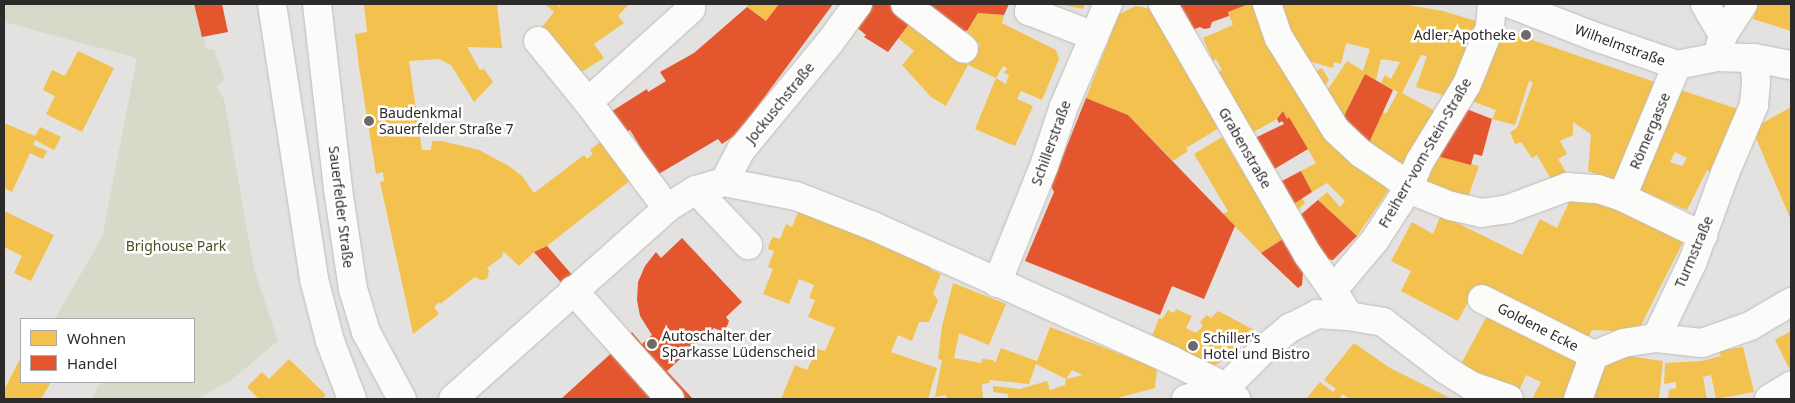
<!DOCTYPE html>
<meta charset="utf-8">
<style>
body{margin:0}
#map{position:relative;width:1795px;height:403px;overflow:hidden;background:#e4e2e0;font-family:"Noto Sans",sans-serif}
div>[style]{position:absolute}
.green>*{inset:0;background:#d6dac9}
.homes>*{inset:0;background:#f2c14e}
.shops>*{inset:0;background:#e4572e}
.roads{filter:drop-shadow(0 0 1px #bebcbb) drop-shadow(0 0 1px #bebcbb)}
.minor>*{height:28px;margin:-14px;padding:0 14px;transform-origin:14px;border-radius:14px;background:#fbfbfa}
.major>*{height:28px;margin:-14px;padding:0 14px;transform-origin:14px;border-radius:14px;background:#fbfbfa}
.dots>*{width:14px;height:14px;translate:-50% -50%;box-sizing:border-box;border:2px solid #fff;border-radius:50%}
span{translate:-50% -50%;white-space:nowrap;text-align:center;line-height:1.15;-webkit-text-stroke:5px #fff;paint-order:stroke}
.poi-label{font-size:14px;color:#2d2b2a}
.right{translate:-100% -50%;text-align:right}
.left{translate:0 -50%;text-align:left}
.street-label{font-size:14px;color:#2d2b2a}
.park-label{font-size:14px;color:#465223}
.frame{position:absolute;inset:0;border:5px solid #2d2b2a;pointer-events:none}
.legend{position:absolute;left:20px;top:318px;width:175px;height:65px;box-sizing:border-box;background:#fff;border:1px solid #abaaaa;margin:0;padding:6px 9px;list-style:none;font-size:15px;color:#2d2b2a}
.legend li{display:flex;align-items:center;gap:10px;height:25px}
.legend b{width:25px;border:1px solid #abaaaa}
</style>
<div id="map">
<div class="green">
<i style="clip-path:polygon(4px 4px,195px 4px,206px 49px,214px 49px,225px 80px,216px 87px,224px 99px,254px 269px,278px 341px,230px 381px,197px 399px,92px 399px,100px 382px,194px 382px,194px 319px,55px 319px,102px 237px,137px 58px,4px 22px)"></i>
</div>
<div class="homes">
<i style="clip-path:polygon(364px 4px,497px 4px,502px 48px,467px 47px,480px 70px,484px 69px,493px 82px,474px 102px,451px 65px,439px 59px,409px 61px,422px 150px,431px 150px,432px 141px,442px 141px,479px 150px,509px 166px,522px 176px,534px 193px,584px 155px,587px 159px,593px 154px,590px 150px,600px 142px,631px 180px,547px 246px,534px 252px,519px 266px,504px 252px,502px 254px,503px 256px,487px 268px,489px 271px,487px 279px,481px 280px,475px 277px,440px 304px,439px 302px,434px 307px,439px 314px,413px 334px,380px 182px,384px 181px,383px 172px,376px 174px,359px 67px,355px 34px,367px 32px)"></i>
<i style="clip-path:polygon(545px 4px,558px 4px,559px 7px,562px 4px,629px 4px,618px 16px,624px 23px,594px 44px,604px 58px,578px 74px,542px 27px,554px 12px)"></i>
<i style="clip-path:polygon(748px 4px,779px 4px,766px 21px,747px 7px)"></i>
<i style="clip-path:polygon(1058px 4px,1085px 4px,1083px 9px)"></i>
<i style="clip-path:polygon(1250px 4px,1256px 4px,1384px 182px,1388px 191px,1357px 236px,1318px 200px,1327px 192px,1340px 207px,1345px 201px,1327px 183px,1312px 192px,1301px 171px,1316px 163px,1289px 117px,1287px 119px,1283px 111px,1277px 119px,1250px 134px,1215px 74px,1222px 70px,1216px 59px,1213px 61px,1203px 38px,1233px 25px,1228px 12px)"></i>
<i style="clip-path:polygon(1276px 4px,1401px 4px,1443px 11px,1482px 23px,1449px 97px,1416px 87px,1427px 56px,1421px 55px,1402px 93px,1439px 113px,1404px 168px,1368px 146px,1383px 112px,1386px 114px,1398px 92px,1381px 83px,1385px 75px,1391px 79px,1400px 62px,1381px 59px,1376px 80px,1365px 74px,1342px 120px,1324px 95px,1347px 61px,1363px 71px,1370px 49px,1346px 43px,1341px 64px,1334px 62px,1333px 68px,1308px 61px,1287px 31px)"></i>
<i style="clip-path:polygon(1758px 4px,1791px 4px,1791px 31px,1753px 19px)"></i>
<i style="clip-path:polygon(1136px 6px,1151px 9px,1219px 128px,1186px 148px,1188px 151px,1173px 161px,1128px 115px,1086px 98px,1119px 14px)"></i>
<i style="clip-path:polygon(978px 13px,1004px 15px,1002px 23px,1056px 50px,1059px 59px,1042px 100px,1021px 91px,1017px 99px,1033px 106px,1015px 146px,975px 129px,996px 78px,1006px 84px,1009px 75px,1004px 73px,1007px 68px,1003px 66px,996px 78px,968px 65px,980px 45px,967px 31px)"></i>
<i style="clip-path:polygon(912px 20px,968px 65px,946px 106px,931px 97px,902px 65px,914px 51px,898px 38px)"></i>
<i style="clip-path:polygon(1503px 30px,1658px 83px,1618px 182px,1588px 171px,1591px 134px,1573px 122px,1573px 135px,1560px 141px,1567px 154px,1558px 159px,1566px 172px,1552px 181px,1537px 155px,1532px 158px,1521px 142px,1515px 144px,1510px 132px,1517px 128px,1533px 82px,1529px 81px,1515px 125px,1492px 119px,1496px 110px,1469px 100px)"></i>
<i style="clip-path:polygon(78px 51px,114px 68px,82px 132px,46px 114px,55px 96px,43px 90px,52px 70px,65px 76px)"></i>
<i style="clip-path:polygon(1322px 68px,1329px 80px,1321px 92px,1311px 74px)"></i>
<i style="clip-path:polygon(evenodd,1672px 87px,1738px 109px,1710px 172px,1707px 170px,1687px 210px,1635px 188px,1672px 87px,1675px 152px,1687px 158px,1682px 166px,1670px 162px,1675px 152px)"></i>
<i style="clip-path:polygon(1791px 107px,1791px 220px,1752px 129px)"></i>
<i style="clip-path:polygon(4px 123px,35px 136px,40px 127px,61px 137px,54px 150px,35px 140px,33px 145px,47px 151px,43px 159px,30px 153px,12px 192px,4px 188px)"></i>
<i style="clip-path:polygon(1222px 137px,1283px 239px,1261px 253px,1223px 214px,1228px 211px,1194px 154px)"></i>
<i style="clip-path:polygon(1437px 156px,1479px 166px,1467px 200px,1428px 183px,1426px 174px)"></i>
<i style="clip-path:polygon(1587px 195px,1683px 242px,1639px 329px,1615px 331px,1592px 330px,1585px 344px,1475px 289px,1458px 321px,1401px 291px,1411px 271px,1391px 261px,1412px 222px,1433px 234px,1441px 215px,1522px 255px,1540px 219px,1557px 228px,1570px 200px)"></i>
<i style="clip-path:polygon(1302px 198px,1305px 203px,1295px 213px,1292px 205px)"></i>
<i style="clip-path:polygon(802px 203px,935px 258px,930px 269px,941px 274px,933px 293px,938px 301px,929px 322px,919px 322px,912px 341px,898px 335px,891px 352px,937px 368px,928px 399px,781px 399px,795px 365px,807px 370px,817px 349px,825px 351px,835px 328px,808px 317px,815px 300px,809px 298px,814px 285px,799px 279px,789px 304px,763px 294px,773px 269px,768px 267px,774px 251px,768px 249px,770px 242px,773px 237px,780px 239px,786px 224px,792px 227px)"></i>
<i style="clip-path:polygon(4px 211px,54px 235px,31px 281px,14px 273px,22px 256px,4px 247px)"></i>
<i style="clip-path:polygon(953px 283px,1006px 304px,989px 345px,959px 333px,954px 358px,981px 363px,982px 359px,993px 360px,995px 363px,1001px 348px,1037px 361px,1050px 327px,1157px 368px,1155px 388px,1114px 399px,1008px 399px,1008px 394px,993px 392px,993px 386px,1020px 389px,1047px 381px,1050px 390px,1065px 385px,1066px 379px,1083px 375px,1072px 370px,1066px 379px,1036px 364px,1029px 384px,990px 380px,989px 383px,982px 384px,983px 399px,947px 399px,946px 395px,935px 397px,942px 360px,938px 359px,942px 326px)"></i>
<i style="clip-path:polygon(1176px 309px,1192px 316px,1186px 328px,1196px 333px,1203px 326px,1200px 322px,1207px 315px,1211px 318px,1218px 311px,1254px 330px,1218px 364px,1208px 366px,1150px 341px,1159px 318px,1162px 319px,1168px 310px,1174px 313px)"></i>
<i style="clip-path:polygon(1488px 314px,1584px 363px,1569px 399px,1532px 399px,1541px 382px,1526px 375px,1517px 395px,1477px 380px,1480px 374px,1461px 364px)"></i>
<i style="clip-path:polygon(1791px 331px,1791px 372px,1775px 340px)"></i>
<i style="clip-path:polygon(1354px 343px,1390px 368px,1452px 399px,1350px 399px,1342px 394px,1340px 399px,1306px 399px,1320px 382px,1333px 392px,1336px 389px,1324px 380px)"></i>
<i style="clip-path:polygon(1743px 347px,1754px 392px,1716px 399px,1711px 375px,1703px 377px,1707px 399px,1668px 399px,1669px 390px,1676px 388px,1676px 382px,1664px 384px,1665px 363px,1702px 361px,1721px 356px,1719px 351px)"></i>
<i style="clip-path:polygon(1627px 356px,1663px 361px,1659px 399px,1594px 399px,1604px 367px)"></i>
<i style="clip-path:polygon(21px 357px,21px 382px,51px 382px,41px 399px,4px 399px,4px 390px)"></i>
<i style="clip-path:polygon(289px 359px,326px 395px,322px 399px,259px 399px,247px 387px,262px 372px,269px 379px)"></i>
</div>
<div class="shops">
<i style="clip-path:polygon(194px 4px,222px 4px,228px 32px,202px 37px)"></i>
<i style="clip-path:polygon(779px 4px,833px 4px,738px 133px,722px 144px,718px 139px,657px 175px,630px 130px,622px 135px,609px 113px,647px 89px,648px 92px,666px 81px,660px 72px,694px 53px,747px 7px,766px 21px)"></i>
<i style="clip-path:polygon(869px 4px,890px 4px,912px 20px,888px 52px,864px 37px,866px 35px,855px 26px)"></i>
<i style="clip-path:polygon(922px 4px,1009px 4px,1004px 15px,978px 13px,967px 31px,958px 33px)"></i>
<i style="clip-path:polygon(1177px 4px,1249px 4px,1228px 12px,1229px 16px,1212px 22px,1210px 28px,1204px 29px,1200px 27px,1190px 31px)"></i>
<i style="clip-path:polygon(1365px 74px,1393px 90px,1369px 143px,1342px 120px)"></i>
<i style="clip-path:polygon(1086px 98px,1128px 115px,1235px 226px,1204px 299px,1172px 286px,1160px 315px,1025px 261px,1054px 192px,1051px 186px)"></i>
<i style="clip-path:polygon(1464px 108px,1492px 119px,1482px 156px,1474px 154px,1471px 165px,1437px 156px)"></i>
<i style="clip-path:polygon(1283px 111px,1287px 119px,1289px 117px,1308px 149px,1271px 171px,1253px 139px,1284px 124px,1282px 121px,1279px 123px,1277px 119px)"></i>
<i style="clip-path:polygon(1301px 171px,1312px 192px,1292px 205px,1278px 183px)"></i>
<i style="clip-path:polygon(1318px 200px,1357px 236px,1333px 260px,1323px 259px,1298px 217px)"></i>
<i style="clip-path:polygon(682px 238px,742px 302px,726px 317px,729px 321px,726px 329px,721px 331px,714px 328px,667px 371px,693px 399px,561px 399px,618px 347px,534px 252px,547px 246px,627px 338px,632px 332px,642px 344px,652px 335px,640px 316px,637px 300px,638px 282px,645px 266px,656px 252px,661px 258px)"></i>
<i style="clip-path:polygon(1283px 239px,1303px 272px,1302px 285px,1298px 288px,1261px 253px)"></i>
</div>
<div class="roads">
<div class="minor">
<i style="left:905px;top:4px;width:74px;rotate:37.3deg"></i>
<i style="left:1032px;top:4px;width:8px;rotate:113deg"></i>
<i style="left:1029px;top:11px;width:70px;rotate:21deg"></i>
<i style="left:1163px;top:4px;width:290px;rotate:60deg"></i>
<i style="left:1308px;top:255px;width:43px;rotate:54.5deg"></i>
<i style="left:1267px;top:4px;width:36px;rotate:71deg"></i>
<i style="left:1279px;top:38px;width:108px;rotate:58.2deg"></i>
<i style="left:1336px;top:130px;width:35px;rotate:43deg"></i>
<i style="left:1362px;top:154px;width:45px;rotate:34deg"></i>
<i style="left:1399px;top:179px;width:13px;rotate:48deg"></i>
<i style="left:1408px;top:189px;width:46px;rotate:21.6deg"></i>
<i style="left:1451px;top:206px;width:31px;rotate:13deg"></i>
<i style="left:1481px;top:213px;width:27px;rotate:-8deg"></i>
<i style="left:1508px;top:209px;width:63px;rotate:-20.4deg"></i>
<i style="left:1567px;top:187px;width:31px;rotate:4deg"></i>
<i style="left:1598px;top:189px;width:25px;rotate:18deg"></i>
<i style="left:1622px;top:197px;width:90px;rotate:25.7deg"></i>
<i style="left:1511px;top:4px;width:88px;rotate:21.3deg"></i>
<i style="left:1593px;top:36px;width:89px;rotate:19deg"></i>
<i style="left:1677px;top:65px;width:41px;rotate:-11.3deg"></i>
<i style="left:1717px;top:57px;width:37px;rotate:2deg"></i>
<i style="left:1754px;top:58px;width:38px;rotate:11deg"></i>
<i style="left:1705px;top:4px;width:36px;rotate:60deg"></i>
<i style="left:538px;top:41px;width:79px;rotate:50.7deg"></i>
<i style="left:588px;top:102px;width:132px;rotate:53.3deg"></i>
<i style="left:1717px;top:57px;width:23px;rotate:-75deg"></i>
<i style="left:1723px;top:35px;width:37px;rotate:-57deg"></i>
<i style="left:588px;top:102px;width:139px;rotate:-42.1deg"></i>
<i style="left:724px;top:182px;width:73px;rotate:11deg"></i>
<i style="left:796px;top:196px;width:83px;rotate:21.3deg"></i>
<i style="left:873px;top:226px;width:329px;rotate:24.2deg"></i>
<i style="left:1173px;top:361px;width:59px;rotate:26.1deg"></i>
<i style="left:1226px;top:387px;width:16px;rotate:50deg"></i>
<i style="left:696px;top:190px;width:76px;rotate:46.6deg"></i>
<i style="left:1622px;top:197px;width:143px;rotate:-67.4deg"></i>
<i style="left:997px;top:283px;width:126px;rotate:-68.1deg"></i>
<i style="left:1044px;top:166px;width:63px;rotate:-71.6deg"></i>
<i style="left:1064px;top:106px;width:111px;rotate:-66.7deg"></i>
<i style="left:573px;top:290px;width:146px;rotate:48.3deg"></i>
<i style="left:1482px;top:299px;width:125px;rotate:26.6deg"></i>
<i style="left:1349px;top:316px;width:31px;rotate:-122deg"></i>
<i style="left:1333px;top:290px;width:65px;rotate:-50deg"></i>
<i style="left:1375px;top:240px;width:61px;rotate:-57.1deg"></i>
<i style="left:1408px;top:189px;width:30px;rotate:-67deg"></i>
<i style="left:1420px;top:161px;width:90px;rotate:-58.6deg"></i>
<i style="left:1467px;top:84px;width:61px;rotate:-68deg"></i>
<i style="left:1490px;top:27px;width:23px;rotate:-85deg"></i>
<i style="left:1656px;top:338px;width:46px;rotate:6.2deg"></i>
<i style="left:1702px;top:343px;width:51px;rotate:-19.5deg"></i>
<i style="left:1750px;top:326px;width:48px;rotate:-30.3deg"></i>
<i style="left:453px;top:399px;width:287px;rotate:-41.7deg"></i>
<i style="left:667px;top:208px;width:34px;rotate:-32deg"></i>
<i style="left:696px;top:190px;width:29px;rotate:-16deg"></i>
<i style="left:724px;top:182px;width:36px;rotate:-62deg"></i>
<i style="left:741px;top:150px;width:140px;rotate:-50.5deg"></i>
<i style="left:830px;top:42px;width:47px;rotate:-53.6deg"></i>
<i style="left:1186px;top:399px;width:42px;rotate:-16.7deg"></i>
<i style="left:1226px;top:387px;width:49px;rotate:-45deg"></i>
<i style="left:1261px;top:352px;width:38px;rotate:-40deg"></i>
<i style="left:1290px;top:328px;width:30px;rotate:-27deg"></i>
<i style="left:1317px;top:314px;width:32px;rotate:4deg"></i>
<i style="left:1349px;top:316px;width:35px;rotate:10deg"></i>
<i style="left:1383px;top:322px;width:79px;rotate:37.3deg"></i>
<i style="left:1446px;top:370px;width:31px;rotate:32deg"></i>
<i style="left:1472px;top:386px;width:39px;rotate:19deg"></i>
<i style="left:1578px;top:399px;width:47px;rotate:-70deg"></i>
<i style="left:1594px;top:355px;width:31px;rotate:-22deg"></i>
<i style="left:1623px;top:343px;width:33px;rotate:-9deg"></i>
<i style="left:1656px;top:338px;width:85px;rotate:-64.3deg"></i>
<i style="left:1693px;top:261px;width:94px;rotate:-70deg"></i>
<i style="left:1725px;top:173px;width:74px;rotate:-66.9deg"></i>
<i style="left:1754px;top:105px;width:24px;rotate:-85deg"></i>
<i style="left:1756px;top:81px;width:23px;rotate:-95deg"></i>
<i style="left:1769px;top:399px;width:26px;rotate:-31deg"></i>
</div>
<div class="major">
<i style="left:272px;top:4px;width:278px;rotate:81.3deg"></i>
<i style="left:314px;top:279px;width:64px;rotate:75.5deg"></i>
<i style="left:330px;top:341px;width:62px;rotate:69.2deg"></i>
<i style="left:317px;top:4px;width:186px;rotate:83.5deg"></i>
<i style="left:338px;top:189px;width:101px;rotate:81.5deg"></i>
<i style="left:353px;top:289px;width:45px;rotate:73.2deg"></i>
<i style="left:366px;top:332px;width:76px;rotate:61.8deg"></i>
</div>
</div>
<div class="dots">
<i style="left:1526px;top:35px;background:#6d6b6a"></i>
<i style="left:369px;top:121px;background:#6d6b6a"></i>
<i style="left:652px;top:344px;background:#6d6b6a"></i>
<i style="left:1193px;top:346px;background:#6d6b6a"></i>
</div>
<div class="poi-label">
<span class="right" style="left:1516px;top:35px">Adler-Apotheke</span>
<span class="left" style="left:379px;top:121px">Baudenkmal<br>Sauerfelder Straße 7</span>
<span class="left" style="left:662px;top:344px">Autoschalter der<br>Sparkasse Lüdenscheid</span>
<span class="left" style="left:1203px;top:346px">Schiller's<br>Hotel und Bistro</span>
</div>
<div class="street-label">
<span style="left:1620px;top:45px;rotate:20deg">Wilhelmstraße</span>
<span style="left:780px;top:103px;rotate:-51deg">Jockuschstraße</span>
<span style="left:1650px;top:131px;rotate:-67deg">Römergasse</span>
<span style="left:1051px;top:143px;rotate:-70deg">Schillerstraße</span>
<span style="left:1245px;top:148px;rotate:60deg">Grabenstraße</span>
<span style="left:1425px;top:153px;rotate:-60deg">Freiherr-vom-Stein-Straße</span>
<span style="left:341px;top:207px;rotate:83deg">Sauerfelder Straße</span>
<span style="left:1694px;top:252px;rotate:-67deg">Turmstraße</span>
<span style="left:1538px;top:327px;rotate:27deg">Goldene Ecke</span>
</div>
<div class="park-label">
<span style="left:176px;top:246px">Brighouse Park</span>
</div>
<div class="frame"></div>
<ul class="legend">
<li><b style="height:14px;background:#f2c14e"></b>Wohnen</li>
<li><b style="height:14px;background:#e4572e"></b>Handel</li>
</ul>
</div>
